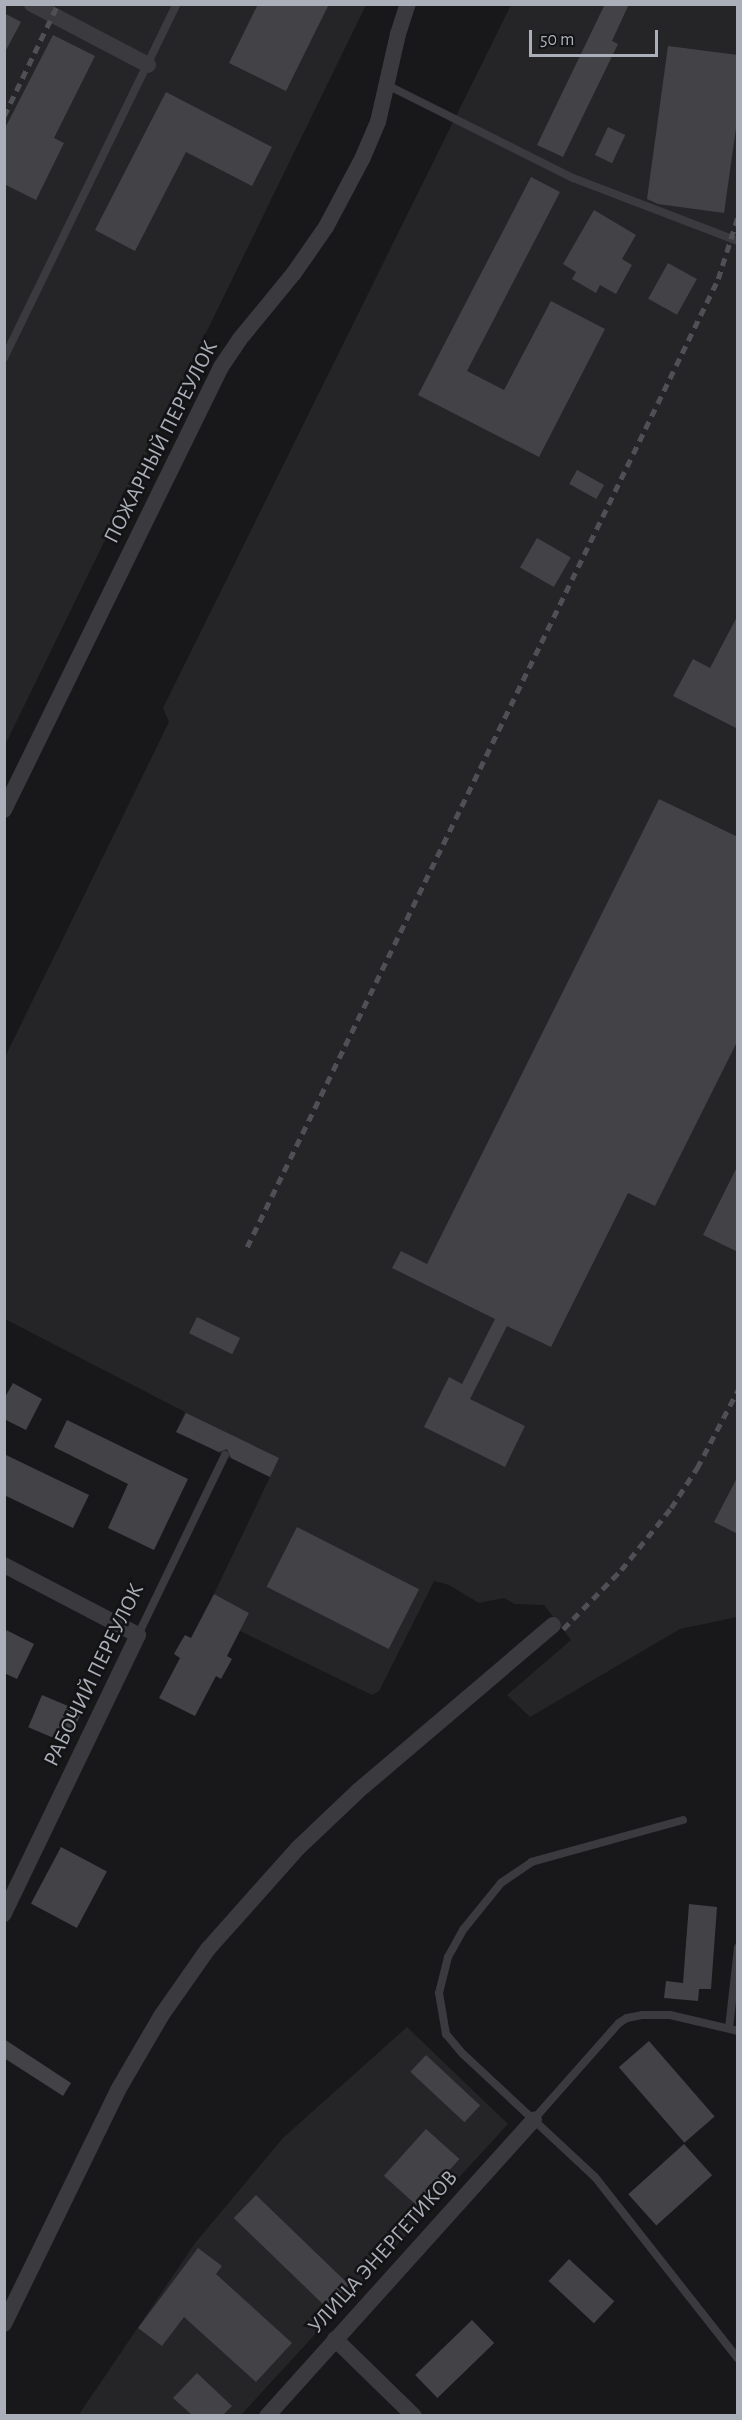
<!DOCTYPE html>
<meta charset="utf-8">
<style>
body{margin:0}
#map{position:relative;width:742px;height:2420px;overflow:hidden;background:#18181a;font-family:"Alegreya Sans",sans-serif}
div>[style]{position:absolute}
.built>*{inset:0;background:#252427}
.building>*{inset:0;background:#434347;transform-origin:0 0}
.service>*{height:8px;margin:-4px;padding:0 4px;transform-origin:4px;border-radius:4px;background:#3a3a3f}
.minor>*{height:16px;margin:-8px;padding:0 8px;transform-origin:8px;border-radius:8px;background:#3a3a3f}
.rail>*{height:4.5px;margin-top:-2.25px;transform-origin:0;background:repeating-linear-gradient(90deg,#4f5056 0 8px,transparent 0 14px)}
span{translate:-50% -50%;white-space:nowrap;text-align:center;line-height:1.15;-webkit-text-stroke:5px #131315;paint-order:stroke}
.street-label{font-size:22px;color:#abafb9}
.frame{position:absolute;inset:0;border:6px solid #abafb9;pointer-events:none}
.scale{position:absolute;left:529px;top:30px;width:129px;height:27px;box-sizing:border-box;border:3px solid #abafb9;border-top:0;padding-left:8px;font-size:18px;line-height:21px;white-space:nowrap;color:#abafb9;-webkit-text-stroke:4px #131315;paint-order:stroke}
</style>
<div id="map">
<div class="built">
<i style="clip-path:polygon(5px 5px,366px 5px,5px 745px)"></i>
<i style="clip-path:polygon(511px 5px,737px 5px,737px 1617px,680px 1629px,530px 1717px,507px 1695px,571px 1640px,544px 1605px,515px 1604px,504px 1598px,479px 1603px,449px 1585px,434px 1581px,379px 1691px,372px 1695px,240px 1631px,249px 1613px,214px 1594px,270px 1477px,176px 1432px,185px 1412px,5px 1319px,4px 1059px,169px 722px,163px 708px)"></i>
<i style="clip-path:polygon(407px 2027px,508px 2124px,241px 2415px,78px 2416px,195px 2243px,283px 2138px)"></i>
</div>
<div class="building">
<i style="clip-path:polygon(258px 4px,329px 4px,286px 91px,229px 63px)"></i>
<i style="clip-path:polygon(605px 4px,629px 4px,612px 41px,618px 44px,563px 157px,537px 145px)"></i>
<i style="clip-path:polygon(4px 13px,21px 22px,4px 54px)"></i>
<i style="clip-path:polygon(53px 35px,95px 56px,54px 138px,64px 143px,36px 200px,4px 184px,4px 130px)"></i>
<i style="clip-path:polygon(668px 46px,738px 55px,738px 114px,724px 213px,658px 204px,647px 199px)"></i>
<i style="clip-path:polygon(166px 92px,272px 147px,252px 186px,186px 152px,135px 251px,95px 230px)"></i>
<i style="left:608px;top:127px;width:19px;height:31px;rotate:25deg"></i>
<i style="clip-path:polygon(531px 177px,560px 192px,467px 371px,504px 390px,551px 301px,605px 329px,539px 457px,418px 395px)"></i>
<i style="clip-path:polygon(594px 210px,636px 235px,622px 259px,632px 265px,616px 294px,600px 285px,596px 293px,572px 279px,576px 272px,563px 264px)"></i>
<i style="left:668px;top:263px;width:33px;height:41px;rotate:29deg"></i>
<i style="left:577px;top:470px;width:31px;height:16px;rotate:29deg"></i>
<i style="left:537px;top:538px;width:39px;height:34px;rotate:30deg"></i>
<i style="clip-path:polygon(738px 615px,738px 729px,673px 696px,693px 659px,710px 668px)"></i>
<i style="clip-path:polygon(659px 799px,738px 837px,738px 1040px,655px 1206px,628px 1193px,551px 1347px,507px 1326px,470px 1399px,525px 1426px,505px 1467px,424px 1427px,449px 1377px,462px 1384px,495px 1319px,392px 1268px,401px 1251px,427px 1264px)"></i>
<i style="clip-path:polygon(738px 1165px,738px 1252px,703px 1235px)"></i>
<i style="left:197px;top:1317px;width:48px;height:18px;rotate:26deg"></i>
<i style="clip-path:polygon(13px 1383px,42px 1399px,26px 1430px,4px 1419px,4px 1399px)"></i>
<i style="clip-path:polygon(186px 1413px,279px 1458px,270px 1477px,231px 1458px,227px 1449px,219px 1452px,176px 1432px)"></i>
<i style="clip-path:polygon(67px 1420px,188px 1479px,154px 1550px,108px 1528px,128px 1484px,54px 1447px)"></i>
<i style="clip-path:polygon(4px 1454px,89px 1495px,73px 1528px,4px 1495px)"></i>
<i style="clip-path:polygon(738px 1476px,738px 1534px,714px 1522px)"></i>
<i style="left:297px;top:1527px;width:137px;height:67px;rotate:27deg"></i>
<i style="clip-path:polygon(214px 1594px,249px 1613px,227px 1656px,232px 1659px,221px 1679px,216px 1676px,195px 1716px,159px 1698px,180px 1658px,174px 1654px,179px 1645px,185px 1635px,191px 1638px)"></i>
<i style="clip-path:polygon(4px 1629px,34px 1644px,17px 1679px,4px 1673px)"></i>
<i style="left:42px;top:1695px;width:43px;height:35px;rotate:23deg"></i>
<i style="left:61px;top:1847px;width:52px;height:64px;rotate:28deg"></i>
<i style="clip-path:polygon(689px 1904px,717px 1907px,711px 1989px,699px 1989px,698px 2001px,664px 1998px,666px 1981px,683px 1983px)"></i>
<i style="clip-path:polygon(4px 2039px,71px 2083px,63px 2096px,4px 2058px)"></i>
<i style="left:649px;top:2041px;width:100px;height:40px;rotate:49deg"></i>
<i style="left:426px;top:2055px;width:74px;height:23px;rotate:43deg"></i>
<i style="left:426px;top:2129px;width:45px;height:63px;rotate:42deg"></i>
<i style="left:684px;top:2144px;width:42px;height:75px;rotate:48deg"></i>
<i style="left:256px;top:2195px;width:129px;height:32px;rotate:44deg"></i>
<i style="clip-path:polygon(198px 2248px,222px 2266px,216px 2274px,292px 2343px,256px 2382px,184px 2317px,162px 2346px,138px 2328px)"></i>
<i style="left:569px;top:2259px;width:62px;height:30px;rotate:43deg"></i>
<i style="left:472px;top:2320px;width:32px;height:79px;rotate:46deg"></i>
<i style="clip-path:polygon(197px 2373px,232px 2406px,223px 2415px,192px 2415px,173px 2398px)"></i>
</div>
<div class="service">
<i style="left:385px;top:84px;width:210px;rotate:26.6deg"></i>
<i style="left:573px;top:178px;width:177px;rotate:20.9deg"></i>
<i style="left:4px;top:358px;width:394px;rotate:-64deg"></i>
<i style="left:138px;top:1635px;width:200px;rotate:-64.2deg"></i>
<i style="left:683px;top:1820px;width:157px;rotate:164.5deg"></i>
<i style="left:532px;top:1862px;width:37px;rotate:146deg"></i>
<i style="left:501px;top:1883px;width:60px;rotate:129deg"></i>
<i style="left:463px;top:1930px;width:31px;rotate:119deg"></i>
<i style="left:448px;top:1957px;width:37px;rotate:104deg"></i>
<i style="left:439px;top:1993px;width:42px;rotate:80.3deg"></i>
<i style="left:446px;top:2034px;width:26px;rotate:50deg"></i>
<i style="left:463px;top:2054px;width:180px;rotate:43deg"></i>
<i style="left:595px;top:2177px;width:231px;rotate:51.8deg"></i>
<i style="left:729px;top:2028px;width:81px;rotate:-83.6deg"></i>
<i style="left:534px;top:2119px;width:128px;rotate:-48.5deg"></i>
<i style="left:619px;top:2023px;width:9px;rotate:-32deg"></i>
<i style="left:627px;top:2018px;width:15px;rotate:-11deg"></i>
<i style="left:642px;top:2015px;width:28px"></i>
<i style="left:670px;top:2015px;width:70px;rotate:13.2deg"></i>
</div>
<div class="minor">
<i style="left:32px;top:4px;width:131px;rotate:27.7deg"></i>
<i style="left:4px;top:810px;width:493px;rotate:-63.9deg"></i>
<i style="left:221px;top:367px;width:32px;rotate:-56deg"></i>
<i style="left:239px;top:340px;width:87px;rotate:-50.6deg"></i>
<i style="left:294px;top:273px;width:56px;rotate:-55.2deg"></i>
<i style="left:326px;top:227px;width:79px;rotate:-62.1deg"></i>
<i style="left:363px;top:157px;width:38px;rotate:-67deg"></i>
<i style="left:378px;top:122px;width:90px;rotate:-77.2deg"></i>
<i style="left:398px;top:34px;width:32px;rotate:-72deg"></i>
<i style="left:4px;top:1565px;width:151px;rotate:27.6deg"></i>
<i style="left:138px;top:1635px;width:310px;rotate:115.7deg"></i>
<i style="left:4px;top:2324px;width:260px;rotate:-64deg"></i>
<i style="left:118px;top:2090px;width:86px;rotate:-59.8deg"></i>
<i style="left:161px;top:2016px;width:82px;rotate:-55deg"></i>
<i style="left:208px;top:1949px;width:135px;rotate:-48.3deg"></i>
<i style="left:298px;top:1848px;width:83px;rotate:-43.5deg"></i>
<i style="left:358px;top:1791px;width:256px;rotate:-40.4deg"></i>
<i style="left:335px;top:2339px;width:110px;rotate:44.3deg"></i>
<i style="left:267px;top:2416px;width:399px;rotate:-48deg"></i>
</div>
<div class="rail">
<i style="left:4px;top:116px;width:124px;rotate:-64.3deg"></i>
<i style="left:247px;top:1247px;width:1077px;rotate:-64.05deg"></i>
<i style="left:718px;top:279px;width:66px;rotate:-72.4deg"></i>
<i style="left:563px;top:1629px;width:83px;rotate:-45.5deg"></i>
<i style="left:621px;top:1570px;width:80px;rotate:-51.1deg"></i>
<i style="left:671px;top:1508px;width:48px;rotate:-57deg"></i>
<i style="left:697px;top:1468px;width:88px;rotate:-62.3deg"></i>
</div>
<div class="street-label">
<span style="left:161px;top:442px;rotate:-63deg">ПОЖАРНЫЙ ПЕРЕУЛОК</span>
<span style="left:94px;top:1675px;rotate:-64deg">РАБОЧИЙ ПЕРЕУЛОК</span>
<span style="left:383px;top:2252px;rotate:-48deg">УЛИЦА ЭНЕРГЕТИКОВ</span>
</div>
<div class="frame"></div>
<div class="scale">50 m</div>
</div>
